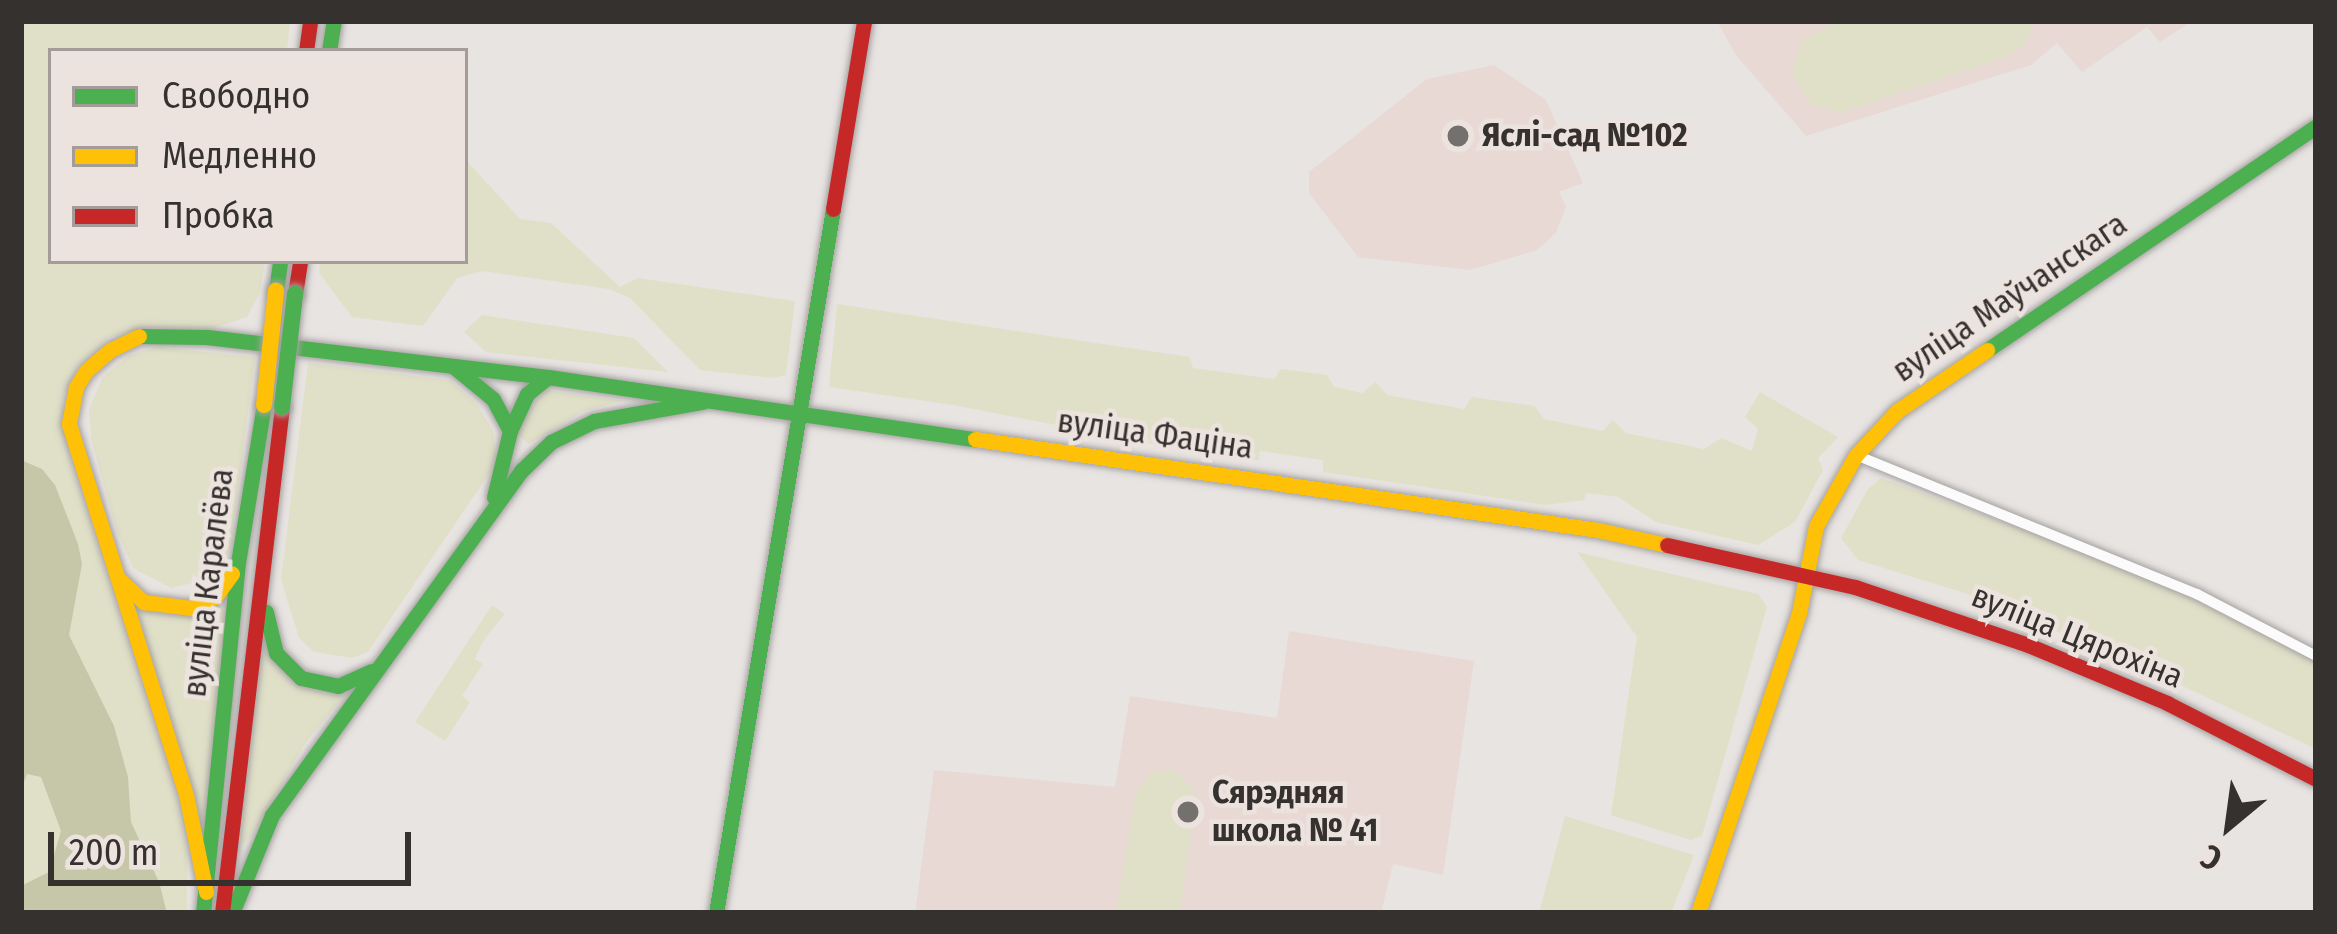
<!DOCTYPE html>
<meta charset="utf-8">
<style>
body{margin:0}
#map{position:relative;width:2337px;height:934px;overflow:hidden;background:#e8e4e2;font-family:"Fira Sans Condensed",sans-serif}
div>[style]{position:absolute}
.education>*{inset:0;background:#e8d9d5}
.green>*{inset:0;background:#e0e0c8}
.forest>*{inset:0;background:#c6c6a9}
.roads{filter:drop-shadow(0 0 3px #a5a2a1) drop-shadow(0 0 3px #a5a2a1)}
.street>*{height:10px;margin:-5px;padding:0 5px;transform-origin:5px;border-radius:5px;background:#fcfbfb}
.fast>*{height:15px;margin:-7.5px;padding:0 7.5px;transform-origin:7.5px;border-radius:7.5px;background:#4caf50}
.slow>*{height:15px;margin:-7.5px;padding:0 7.5px;transform-origin:7.5px;border-radius:7.5px;background:#ffc107}
.jam>*{height:15px;margin:-7.5px;padding:0 7.5px;transform-origin:7.5px;border-radius:7.5px;background:#c62828}
.bridges{filter:drop-shadow(0 0 3px #a5a2a1) drop-shadow(0 0 3px #a5a2a1)}
.fast-bridge>*{height:16px;margin:-8px;padding:0 8px;transform-origin:8px;border-radius:8px;background:#4caf50}
.slow-bridge>*{height:16px;margin:-8px;padding:0 8px;transform-origin:8px;border-radius:8px;background:#ffc107}
.dots>*{width:33px;height:33px;translate:-50% -50%;box-sizing:border-box;border:6px solid #ece3de;border-radius:50%}
span{translate:-50% -50%;white-space:nowrap;text-align:center;line-height:1.15;-webkit-text-stroke:9px #ece3de;paint-order:stroke}
.poi-label{font-size:33px;color:#35312f;font-weight:700}
.left{translate:0 -50%;text-align:left}
.street-label{font-size:33px;color:#35312f}
.frame{position:absolute;inset:0;border:24px solid #35312f;pointer-events:none}
.legend{position:absolute;left:48px;top:48px;width:420px;height:216px;box-sizing:border-box;background:#ece3de;border:3px solid #a39c98;margin:0;padding:15px 21px;list-style:none;font-size:36px;color:#35312f}
.legend li{display:flex;align-items:center;gap:24px;height:60px}
.legend b{width:60px;border:3px solid #a39c98}
.north{position:absolute;left:2169px;top:766px;width:120px;height:120px;-webkit-text-stroke:9px #ece3de;paint-order:stroke;rotate:209deg;font-size:33px;font-weight:700;line-height:48px;text-align:center;color:#35312f}
.north::after{content:'';display:block;margin:auto;width:42px;height:54px;background:#35312f;clip-path:polygon(50% 0,100% 100%,50% 72%,0 100%)}
.scale{position:absolute;left:48px;top:832px;width:363px;height:54px;box-sizing:border-box;border:6px solid #35312f;border-top:0;padding-left:15px;font-size:36px;line-height:42px;white-space:nowrap;color:#35312f;-webkit-text-stroke:9px #ece3de;paint-order:stroke}
</style>
<div id="map">
<div class="education">
<i style="clip-path:polygon(1717px 21px,2192px 21px,2160px 42px,2147px 27px,2082px 72px,2057px 43px,2031px 65px,1806px 136px,1736px 55px)"></i>
<i style="clip-path:polygon(1494px 65px,1546px 100px,1583px 183px,1559px 192px,1566px 207px,1556px 233px,1537px 250px,1470px 270px,1358px 257px,1309px 193px,1309px 172px,1427px 79px)"></i>
<i style="clip-path:polygon(1289px 631px,1474px 661px,1443px 875px,1393px 864px,1381px 913px,915px 913px,934px 770px,1115px 787px,1130px 696px,1277px 718px)"></i>
</div>
<div class="green">
<i style="clip-path:polygon(21px 21px,290px 21px,287px 51px,51px 51px,51px 261px,265px 261px,260px 292px,247px 317px,211px 329px,150px 328px,109px 337px,78px 365px,62px 399px,70px 460px,177px 801px,187px 854px,187px 913px,21px 913px)"></i>
<i style="clip-path:polygon(1838px 21px,2035px 21px,2025px 44px,2006px 57px,1840px 113px,1808px 103px,1792px 72px,1802px 40px)"></i>
<i style="clip-path:polygon(465px 159px,520px 219px,551px 223px,620px 287px,638px 278px,795px 301px,786px 375px,773px 378px,700px 370px,630px 298px,609px 289px,482px 271px,457px 278px,423px 326px,352px 317px,319px 273px,320px 261px,465px 261px)"></i>
<i style="clip-path:polygon(837px 304px,1190px 357px,1193px 368px,1274px 379px,1281px 369px,1327px 375px,1334px 387px,1363px 393px,1375px 382px,1387px 395px,1464px 409px,1472px 397px,1535px 406px,1544px 419px,1603px 431px,1613px 420px,1626px 433px,1704px 449px,1721px 438px,1752px 451px,1758px 429px,1745px 417px,1760px 392px,1838px 437px,1818px 458px,1823px 470px,1795px 522px,1758px 545px,1656px 522px,1618px 497px,1586px 493px,1584px 500px,1546px 505px,1323px 472px,1323px 460px,1260px 451px,1259px 460px,1224px 458px,953px 405px,829px 387px)"></i>
<i style="clip-path:polygon(482px 315px,634px 338px,668px 372px,486px 352px,464px 332px)"></i>
<i style="clip-path:polygon(158px 347px,255px 357px,231px 547px,223px 566px,209px 579px,171px 588px,134px 569px,117px 532px,91px 438px,89px 409px,103px 377px,129px 355px)"></i>
<i style="clip-path:polygon(308px 363px,450px 380px,477px 404px,493px 431px,497px 462px,368px 652px,352px 658px,314px 652px,299px 638px,281px 579px)"></i>
<i style="clip-path:polygon(546px 390px,623px 401px,584px 411px,529px 444px,518px 435px,521px 417px)"></i>
<i style="clip-path:polygon(1881px 478px,2133px 569px,2316px 660px,2316px 749px,2155px 673px,1965px 593px,1858px 560px,1841px 538px,1868px 489px)"></i>
<i style="clip-path:polygon(1577px 552px,1758px 594px,1767px 607px,1702px 836px,1691px 840px,1611px 815px,1637px 637px)"></i>
<i style="clip-path:polygon(133px 602px,170px 614px,218px 604px,226px 614px,204px 831px)"></i>
<i style="clip-path:polygon(492px 605px,505px 614px,483px 641px,475px 659px,483px 664px,462px 696px,470px 702px,445px 741px,415px 722px)"></i>
<i style="clip-path:polygon(262px 648px,302px 687px,325px 693px,350px 690px,306px 742px,251px 837px,240px 847px)"></i>
<i style="clip-path:polygon(1174px 770px,1192px 787px,1196px 798px,1180px 913px,1116px 913px,1136px 792px,1152px 771px)"></i>
<i style="clip-path:polygon(1565px 816px,1694px 855px,1671px 913px,1539px 913px)"></i>
</div>
<div class="forest">
<i style="clip-path:polygon(21px 460px,42px 469px,55px 485px,78px 544px,82px 564px,69px 635px,114px 726px,128px 777px,131px 822px,159px 882px,167px 913px,21px 913px,21px 886px,49px 872px,61px 831px,41px 777px,27px 774px,21px 790px)"></i>
</div>
<div class="roads">
<div class="street">
<i style="left:1856px;top:455px;width:368px;rotate:22.2deg"></i>
<i style="left:2197px;top:594px;width:134px;rotate:27.5deg"></i>
</div>
<div class="fast">
<i style="left:329px;top:51px;width:30px;rotate:-81deg"></i>
<i style="left:276px;top:291px;width:30px;rotate:-82deg"></i>
<i style="left:139px;top:336px;width:68px;rotate:0.8deg"></i>
<i style="left:207px;top:337px;width:343px;rotate:6.7deg"></i>
<i style="left:548px;top:377px;width:431px;rotate:8.3deg"></i>
<i style="left:1987px;top:350px;width:398px;rotate:-34.2deg"></i>
<i style="left:454px;top:367px;width:50px;rotate:39.4deg"></i>
<i style="left:493px;top:399px;width:36px;rotate:62deg"></i>
<i style="left:510px;top:431px;width:68px;rotate:103.6deg"></i>
<i style="left:510px;top:431px;width:41px;rotate:-65.3deg"></i>
<i style="left:527px;top:394px;width:27px;rotate:-39deg"></i>
<i style="left:266px;top:612px;width:42px;rotate:76.3deg"></i>
<i style="left:276px;top:653px;width:35px;rotate:45deg"></i>
<i style="left:301px;top:678px;width:38px;rotate:12deg"></i>
<i style="left:338px;top:686px;width:37px;rotate:-24deg"></i>
<i style="left:203px;top:913px;width:352px;rotate:-84.3deg"></i>
<i style="left:238px;top:563px;width:160px;rotate:-80.7deg"></i>
<i style="left:232px;top:913px;width:106px;rotate:-67.8deg"></i>
<i style="left:272px;top:815px;width:425px;rotate:-54.1deg"></i>
<i style="left:521px;top:471px;width:42px;rotate:-44deg"></i>
<i style="left:551px;top:442px;width:48px;rotate:-26deg"></i>
<i style="left:594px;top:421px;width:110px;rotate:-10deg"></i>
<i style="left:716px;top:913px;width:714px;rotate:-80.56deg"></i>
</div>
<div class="slow">
<i style="left:139px;top:336px;width:32px;rotate:154deg"></i>
<i style="left:110px;top:350px;width:32px;rotate:139deg"></i>
<i style="left:86px;top:371px;width:19px;rotate:122deg"></i>
<i style="left:76px;top:387px;width:38px;rotate:101deg"></i>
<i style="left:69px;top:424px;width:389px;rotate:72.5deg"></i>
<i style="left:186px;top:795px;width:99px;rotate:78.3deg"></i>
<i style="left:975px;top:439px;width:630px;rotate:8.31deg"></i>
<i style="left:1598px;top:530px;width:71px;rotate:12.3deg"></i>
<i style="left:120px;top:580px;width:33px;rotate:43deg"></i>
<i style="left:144px;top:602px;width:48px;rotate:7.1deg"></i>
<i style="left:192px;top:608px;width:25px;rotate:-26deg"></i>
<i style="left:215px;top:597px;width:29px;rotate:-54deg"></i>
<i style="left:1698px;top:913px;width:317px;rotate:-71.4deg"></i>
<i style="left:1799px;top:613px;width:89px;rotate:-78.9deg"></i>
<i style="left:1816px;top:526px;width:81px;rotate:-60.6deg"></i>
<i style="left:1856px;top:455px;width:60px;rotate:-47deg"></i>
<i style="left:1897px;top:411px;width:109px;rotate:-34.1deg"></i>
</div>
<div class="jam">
<i style="left:306px;top:51px;width:30px;rotate:-82deg"></i>
<i style="left:833px;top:209px;width:191px;rotate:-80.6deg"></i>
<i style="left:295px;top:294px;width:33px;rotate:-81deg"></i>
<i style="left:1667px;top:545px;width:193px;rotate:12.6deg"></i>
<i style="left:1855px;top:587px;width:182px;rotate:18.5deg"></i>
<i style="left:2028px;top:645px;width:151px;rotate:22.6deg"></i>
<i style="left:2167px;top:703px;width:167px;rotate:27deg"></i>
<i style="left:222px;top:913px;width:510px;rotate:-83.24deg"></i>
</div>
</div>
<div class="bridges">
<div class="fast-bridge">
<i style="left:282px;top:407px;width:114px;rotate:-83.4deg"></i>
</div>
<div class="slow-bridge">
<i style="left:264px;top:405px;width:115px;rotate:-84deg"></i>
</div>
</div>
<div class="dots">
<i style="left:1458px;top:136px;background:#74706e"></i>
<i style="left:1188px;top:812px;background:#74706e"></i>
</div>
<div class="poi-label">
<span class="left" style="left:1482px;top:136px">Яслі-сад №102</span>
<span class="left" style="left:1212px;top:812px">Сярэдняя<br>школа № 41</span>
</div>
<div class="street-label">
<span style="left:2010px;top:298px;rotate:-34deg">вуліца Маўчанскага</span>
<span style="left:1155px;top:435px;rotate:8deg">вуліца Фаціна</span>
<span style="left:209px;top:583px;rotate:-83deg">вуліца Каралёва</span>
<span style="left:2077px;top:637px;rotate:22deg">вуліца Цярохіна</span>
</div>
<div class="frame"></div>
<ul class="legend">
<li><b style="height:15px;background:#4caf50"></b>Свободно</li>
<li><b style="height:15px;background:#ffc107"></b>Медленно</li>
<li><b style="height:15px;background:#c62828"></b>Пробка</li>
</ul>
<div class="north">С</div>
<div class="scale">200 m</div>
</div>
